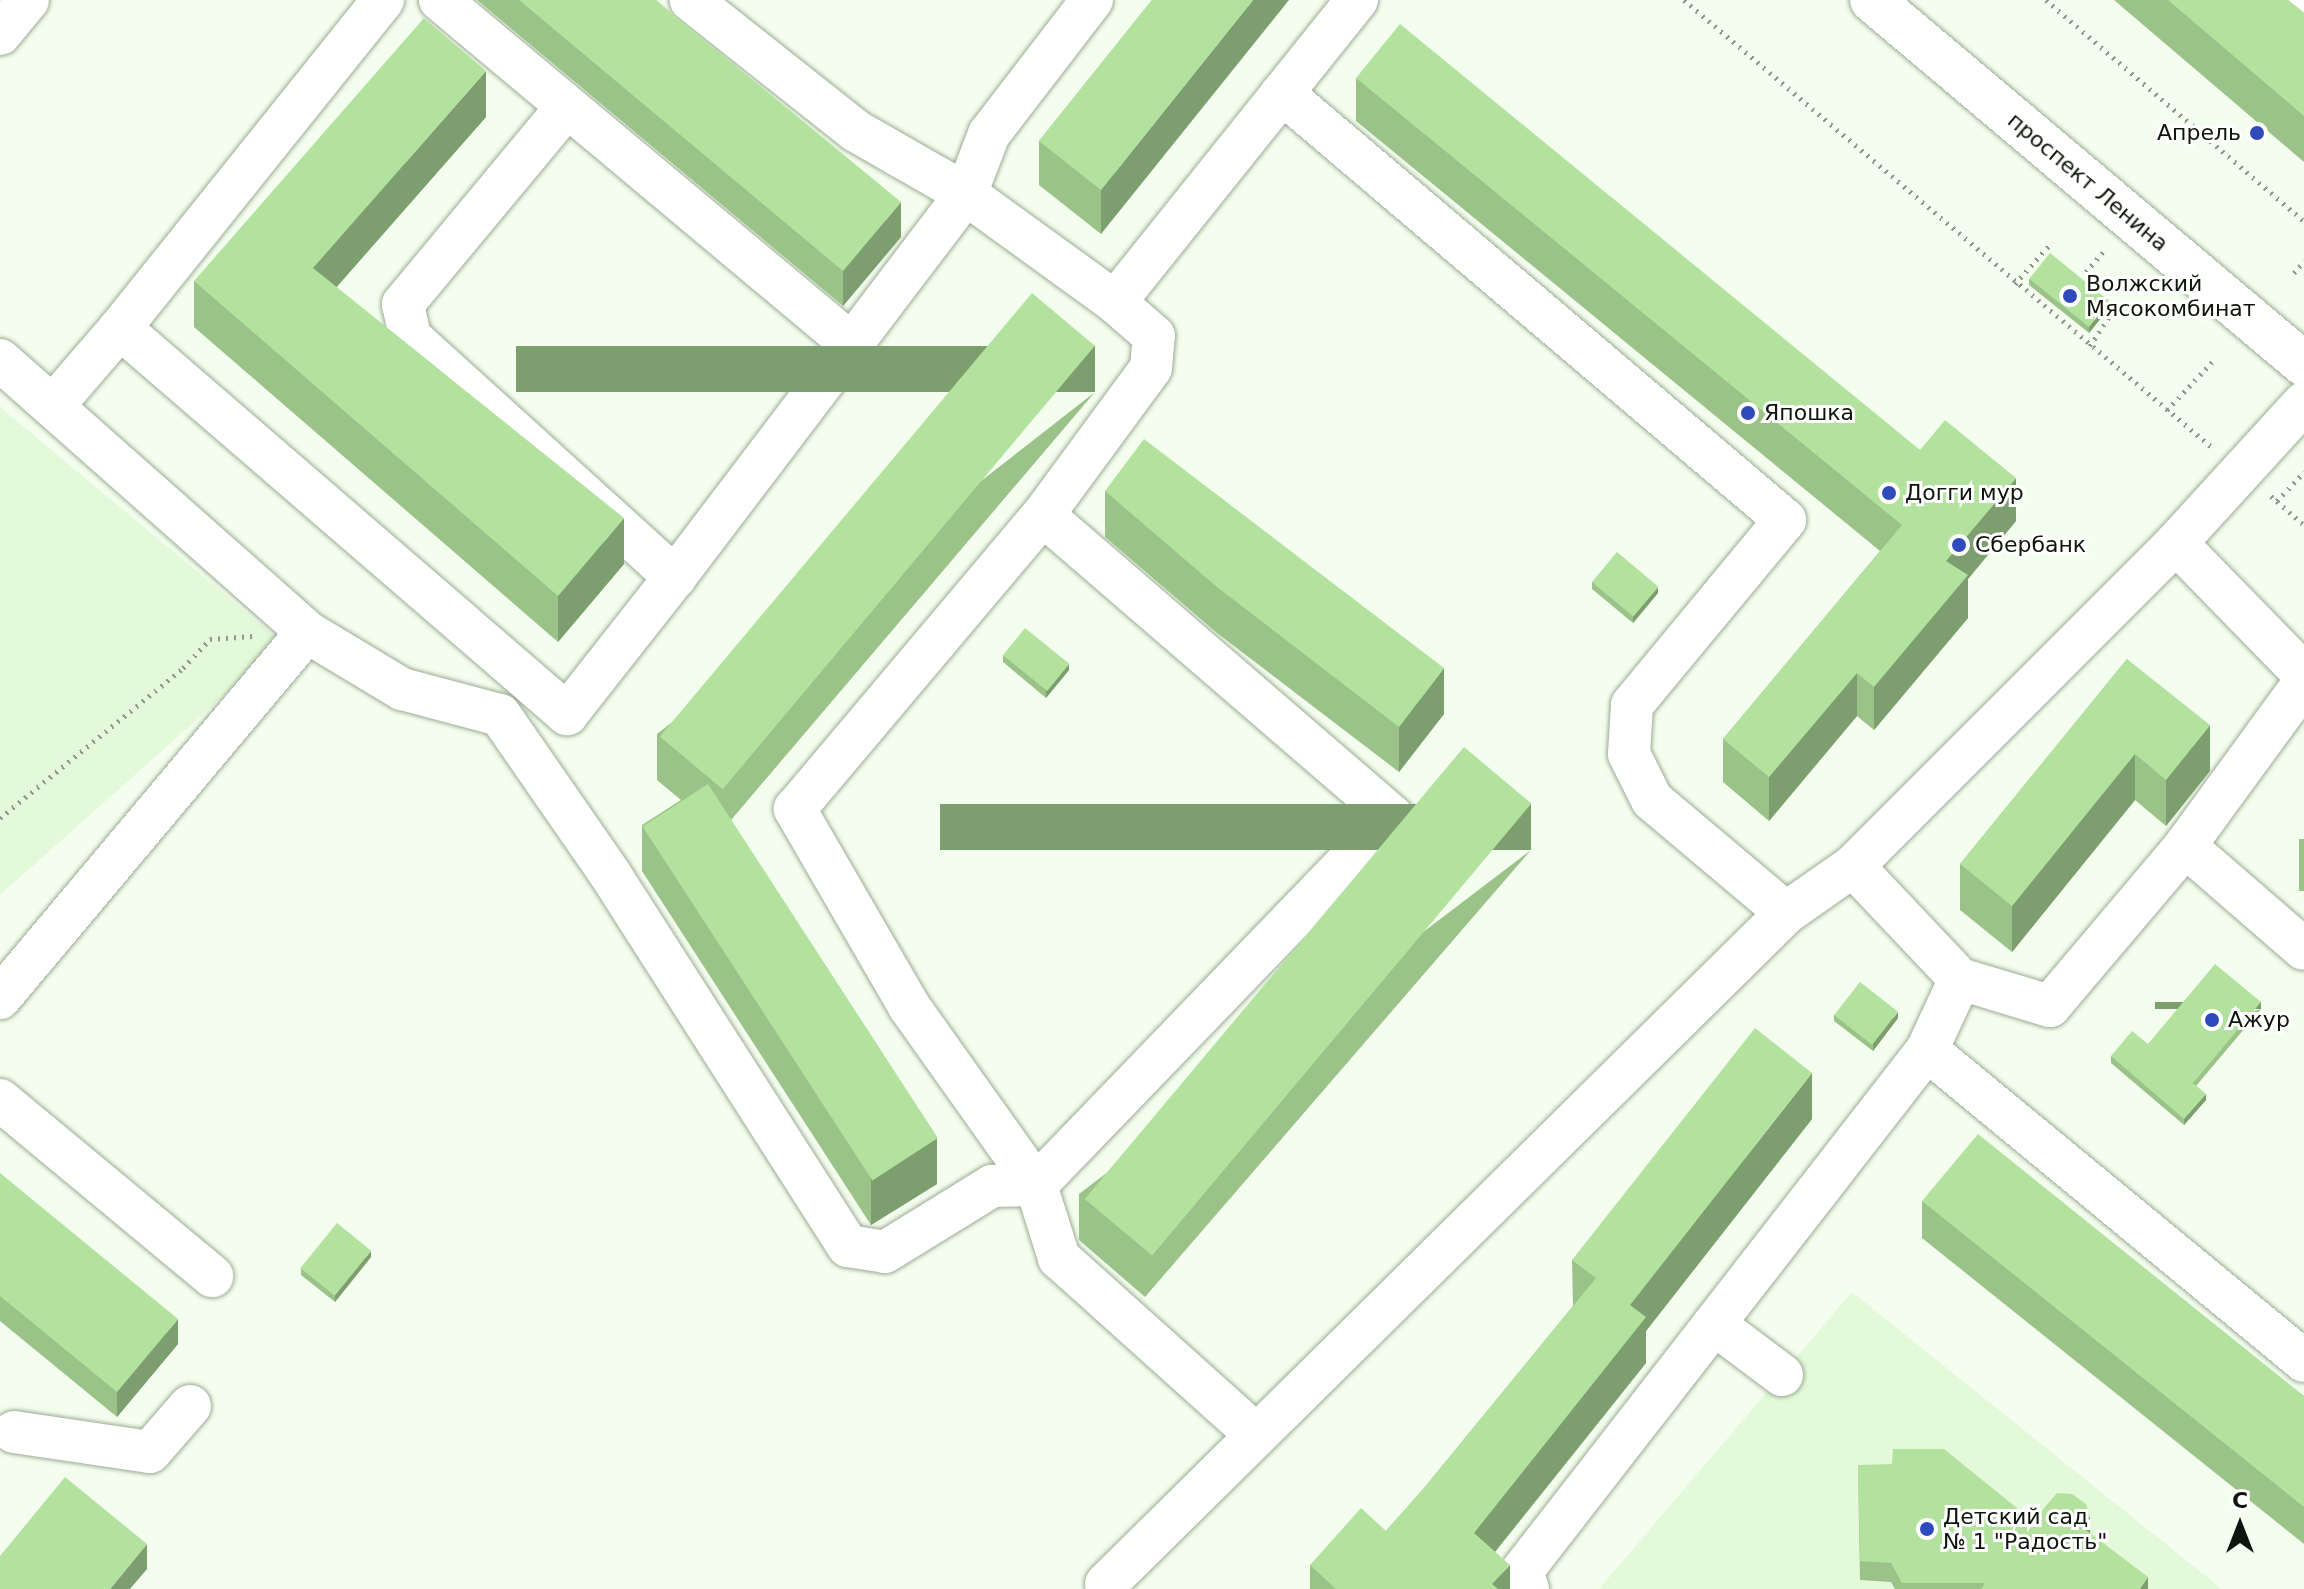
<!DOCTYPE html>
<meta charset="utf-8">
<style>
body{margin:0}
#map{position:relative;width:2304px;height:1589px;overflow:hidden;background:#f4feef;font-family:"DejaVu Sans",sans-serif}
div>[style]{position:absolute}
.built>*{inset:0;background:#e3f9d9}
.path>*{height:5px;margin-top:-2.5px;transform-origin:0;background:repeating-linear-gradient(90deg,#91998d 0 2px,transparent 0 8px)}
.roads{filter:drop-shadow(0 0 2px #9bab94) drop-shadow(0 0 2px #9bab94)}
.minor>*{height:42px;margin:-21px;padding:0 21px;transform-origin:21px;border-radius:21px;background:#fff}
.major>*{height:44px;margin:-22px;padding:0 22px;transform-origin:22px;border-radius:22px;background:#fff}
.wall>*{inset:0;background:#9ac289;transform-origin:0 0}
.shaded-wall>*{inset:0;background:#7d9e6f;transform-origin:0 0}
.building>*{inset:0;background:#b3e29f;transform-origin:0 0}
.dots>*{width:22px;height:22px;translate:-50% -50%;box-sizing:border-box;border:4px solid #fff;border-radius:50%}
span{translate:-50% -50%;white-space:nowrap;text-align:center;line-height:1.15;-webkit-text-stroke:6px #fff;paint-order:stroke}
.poi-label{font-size:22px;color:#0f150c}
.right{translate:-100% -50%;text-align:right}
.left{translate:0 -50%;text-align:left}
.street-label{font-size:22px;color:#0f150c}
.north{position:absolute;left:2200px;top:1485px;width:80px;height:80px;-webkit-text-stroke:6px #fff;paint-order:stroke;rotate:0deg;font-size:22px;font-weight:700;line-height:32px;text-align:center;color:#0f150c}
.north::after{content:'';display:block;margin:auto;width:28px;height:36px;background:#0f150c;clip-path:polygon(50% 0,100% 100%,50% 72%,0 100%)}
</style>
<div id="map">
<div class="built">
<i style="clip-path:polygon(0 407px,283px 643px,0 895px)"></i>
<i style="clip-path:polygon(1852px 1292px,2222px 1589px,1599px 1589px)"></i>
</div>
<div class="path">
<i style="left:1684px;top:0;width:695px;rotate:40.27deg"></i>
<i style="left:2046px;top:0;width:340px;rotate:40.6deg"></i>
<i style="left:2086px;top:272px;width:31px;rotate:-50deg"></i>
<i style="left:2294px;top:273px;width:16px;rotate:-50deg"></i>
<i style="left:2015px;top:284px;width:56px;rotate:-48.6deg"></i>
<i style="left:2090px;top:346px;width:55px;rotate:-56.9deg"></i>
<i style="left:2167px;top:410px;width:69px;rotate:-46.8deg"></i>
<i style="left:2271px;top:496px;width:44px;rotate:41.3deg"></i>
<i style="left:2277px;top:501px;width:40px;rotate:-47deg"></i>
<i style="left:0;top:818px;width:237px;rotate:-39.3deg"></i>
<i style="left:183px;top:668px;width:40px;rotate:-47deg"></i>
<i style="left:210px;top:639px;width:43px;rotate:-4deg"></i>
</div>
<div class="roads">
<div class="minor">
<i style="left:383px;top:0;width:420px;rotate:128.7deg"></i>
<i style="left:120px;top:328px;width:591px;rotate:40.81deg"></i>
<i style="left:567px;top:714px;width:174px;rotate:-51.8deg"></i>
<i style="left:440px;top:0;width:540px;rotate:39.89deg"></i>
<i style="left:1092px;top:0;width:169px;rotate:127.5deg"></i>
<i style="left:989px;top:134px;width:64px;rotate:111deg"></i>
<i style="left:966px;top:194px;width:184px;rotate:35.9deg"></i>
<i style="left:1115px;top:302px;width:387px;rotate:-51.3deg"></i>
<i style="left:2289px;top:0;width:20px;rotate:41deg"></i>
<i style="left:0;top:34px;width:44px;rotate:-50.5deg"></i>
<i style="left:1282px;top:93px;width:660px;rotate:40.33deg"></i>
<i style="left:1785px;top:520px;width:240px;rotate:129.6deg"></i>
<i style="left:1632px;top:705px;width:49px;rotate:93.5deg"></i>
<i style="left:1629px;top:754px;width:51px;rotate:63.4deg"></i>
<i style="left:1652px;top:800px;width:175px;rotate:40.1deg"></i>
<i style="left:565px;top:109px;width:254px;rotate:129.7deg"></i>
<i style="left:403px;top:304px;width:34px;rotate:78deg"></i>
<i style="left:410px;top:337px;width:358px;rotate:42.2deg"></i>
<i style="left:675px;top:577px;width:481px;rotate:-52.8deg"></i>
<i style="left:966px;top:194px;width:127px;rotate:-150.2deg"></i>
<i style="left:856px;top:131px;width:211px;rotate:-141.6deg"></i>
<i style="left:0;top:360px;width:410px;rotate:41.5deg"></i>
<i style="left:307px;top:632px;width:478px;rotate:130deg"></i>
<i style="left:53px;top:406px;width:103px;rotate:-49.3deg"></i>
<i style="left:1043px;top:515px;width:461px;rotate:40.8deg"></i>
<i style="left:1392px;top:816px;width:513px;rotate:133.97deg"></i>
<i style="left:1036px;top:1185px;width:219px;rotate:-125.4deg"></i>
<i style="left:909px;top:1006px;width:228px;rotate:-120.1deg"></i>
<i style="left:795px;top:809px;width:385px;rotate:-49.9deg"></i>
<i style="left:1043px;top:515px;width:182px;rotate:-53.7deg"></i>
<i style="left:1151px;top:368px;width:32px;rotate:-85deg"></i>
<i style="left:1154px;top:336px;width:52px;rotate:-138.9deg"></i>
<i style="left:2176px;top:543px;width:183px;rotate:45.7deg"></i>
<i style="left:307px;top:632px;width:111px;rotate:31deg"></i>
<i style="left:402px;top:689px;width:101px;rotate:14.9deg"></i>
<i style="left:500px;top:715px;width:193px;rotate:55.3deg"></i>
<i style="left:610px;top:874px;width:442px;rotate:57.4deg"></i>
<i style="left:848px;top:1246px;width:37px;rotate:9deg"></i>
<i style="left:885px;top:1252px;width:126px;rotate:-31.7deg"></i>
<i style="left:992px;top:1186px;width:44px;rotate:-1.3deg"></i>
<i style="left:1036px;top:1185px;width:77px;rotate:72.5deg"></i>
<i style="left:1059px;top:1258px;width:262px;rotate:41.9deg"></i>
<i style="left:2185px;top:846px;width:157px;rotate:40.9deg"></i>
<i style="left:1853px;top:866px;width:156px;rotate:46.6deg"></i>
<i style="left:1960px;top:979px;width:94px;rotate:16.7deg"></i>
<i style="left:2050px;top:1006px;width:209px;rotate:-49.8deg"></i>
<i style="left:2185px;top:846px;width:202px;rotate:-53.9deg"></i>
<i style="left:1927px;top:1050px;width:489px;rotate:39.5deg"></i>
<i style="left:0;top:1100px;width:276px;rotate:39.7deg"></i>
<i style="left:1714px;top:1324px;width:85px;rotate:36.9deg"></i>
<i style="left:14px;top:1432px;width:137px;rotate:8.4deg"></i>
<i style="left:150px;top:1452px;width:61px;rotate:-49deg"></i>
<i style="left:1106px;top:1584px;width:955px;rotate:-44.62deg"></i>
<i style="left:1786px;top:913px;width:82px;rotate:-35deg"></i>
<i style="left:1853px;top:866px;width:457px;rotate:-45deg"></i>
<i style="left:2176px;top:543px;width:190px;rotate:-47.6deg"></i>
<i style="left:1528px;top:1589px;width:19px;rotate:-108deg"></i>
<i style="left:1522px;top:1571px;width:660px;rotate:-52.14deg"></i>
<i style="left:1927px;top:1050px;width:78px;rotate:-65.1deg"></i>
</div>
<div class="major">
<i style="left:1872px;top:0;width:565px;rotate:40.12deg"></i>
</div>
</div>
<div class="wall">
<i style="clip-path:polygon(477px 0,656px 0,901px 237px,843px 306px)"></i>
<i style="clip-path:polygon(1152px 0,1101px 234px,1039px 185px,1039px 141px)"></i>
<i style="clip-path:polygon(2114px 0,2288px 0,2304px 13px,2304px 162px)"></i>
<i style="clip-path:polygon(1356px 78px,1920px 450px,2016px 521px,1968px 579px,1968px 618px,1874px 730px,1857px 716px,1769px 821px,1723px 782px,1723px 739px,1880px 551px,1356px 121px)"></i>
<i style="clip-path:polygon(486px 117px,336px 287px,624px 564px,558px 642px,194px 327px,194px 281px)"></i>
<i style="clip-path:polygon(2029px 279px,2110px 307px,2089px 333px,2029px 285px)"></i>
<i style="clip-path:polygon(1095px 392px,731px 820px,937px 1184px,871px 1225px,642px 871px,642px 825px,681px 800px,657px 780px,657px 734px)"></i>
<i style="clip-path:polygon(1105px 491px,1444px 714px,1399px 772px,1217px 633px,1105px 537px)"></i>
<i style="clip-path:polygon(1592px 582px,1658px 593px,1633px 623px,1592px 589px)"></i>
<i style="clip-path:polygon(1003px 655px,1069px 670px,1046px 698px,1003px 662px)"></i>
<i style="clip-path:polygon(2127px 659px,2210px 771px,2166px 826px,2135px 800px,2012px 952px,1960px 910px,1960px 864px)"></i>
<i style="left:2304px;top:839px;width:52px;height:5px;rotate:90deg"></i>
<i style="clip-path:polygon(1531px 850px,1145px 1297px,1079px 1240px,1079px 1194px)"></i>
<i style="clip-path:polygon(2261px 1009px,2196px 1086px,2206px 1100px,2184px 1125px,2111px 1063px,2111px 1056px)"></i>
<i style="clip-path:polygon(1834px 1015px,1898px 1018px,1873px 1051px,1834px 1021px)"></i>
<i style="clip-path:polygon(1812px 1119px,1646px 1331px,1646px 1363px,1495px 1552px,1510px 1589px,1310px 1589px,1310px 1565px,1386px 1531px,1424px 1488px,1573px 1306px,1572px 1260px)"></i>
<i style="clip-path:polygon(0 1173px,178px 1344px,117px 1417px,0 1321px)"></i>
<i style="clip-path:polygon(1922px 1201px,2304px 1396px,2304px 1544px,1922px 1238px)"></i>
<i style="clip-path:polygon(371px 1257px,335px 1302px,301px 1275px,301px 1268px)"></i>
<i style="clip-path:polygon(1858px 1465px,2033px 1521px,2090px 1534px,2148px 1589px,1895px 1589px,1891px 1582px,1860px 1580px)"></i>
</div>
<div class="shaded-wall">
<i style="clip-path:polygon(1253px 0,1289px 0,1101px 234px,1101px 190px)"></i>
<i style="clip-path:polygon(486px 71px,486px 117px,313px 314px,313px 268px)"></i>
<i style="clip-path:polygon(901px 202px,901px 237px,843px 306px,843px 271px)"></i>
<i style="clip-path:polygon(2110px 301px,2110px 307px,2089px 333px,2089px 326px)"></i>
<i style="left:1095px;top:346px;width:46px;height:579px;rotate:90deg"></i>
<i style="clip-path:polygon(2016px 478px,2016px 521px,1968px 579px,1968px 618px,1874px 730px,1874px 687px,1946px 561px)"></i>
<i style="clip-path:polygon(624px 518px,624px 564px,558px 642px,558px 596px)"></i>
<i style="clip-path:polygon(1658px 587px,1658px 593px,1633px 623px,1633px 617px)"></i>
<i style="clip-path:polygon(1069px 664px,1069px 670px,1046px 698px,1046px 691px)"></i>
<i style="clip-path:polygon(1444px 668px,1444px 714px,1399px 772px,1399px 727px)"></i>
<i style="clip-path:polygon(1857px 673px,1857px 716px,1769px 821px,1769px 777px)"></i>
<i style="clip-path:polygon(2210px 725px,2210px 771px,2166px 826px,2166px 780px)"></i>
<i style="clip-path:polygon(2135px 754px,2135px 800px,2012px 952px,2012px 906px)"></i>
<i style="left:1531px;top:804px;width:46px;height:591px;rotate:90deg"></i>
<i style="left:2261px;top:1002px;width:7px;height:106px;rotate:90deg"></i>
<i style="clip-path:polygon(1898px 1012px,1898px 1018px,1873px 1051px,1873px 1044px)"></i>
<i style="clip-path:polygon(1812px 1073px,1812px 1119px,1646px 1331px,1646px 1363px,1474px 1578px,1474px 1533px,1630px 1305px)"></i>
<i style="clip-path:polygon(2206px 1094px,2206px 1100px,2184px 1125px,2184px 1119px)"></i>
<i style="clip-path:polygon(937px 1138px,937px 1184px,871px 1225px,871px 1179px)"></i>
<i style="clip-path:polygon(371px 1251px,371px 1257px,335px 1302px,335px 1295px)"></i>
<i style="clip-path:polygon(178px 1319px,178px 1344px,117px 1417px,117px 1392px)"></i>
<i style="clip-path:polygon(2090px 1516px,2090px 1535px,2082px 1527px)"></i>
<i style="clip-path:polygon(147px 1544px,147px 1569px,130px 1589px,110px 1589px)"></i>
<i style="clip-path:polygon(1510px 1565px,1510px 1589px,1492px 1589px,1492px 1584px)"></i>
<i style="clip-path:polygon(2148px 1577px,2148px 1589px,2140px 1589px)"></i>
</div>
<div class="building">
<i style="clip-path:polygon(519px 0,656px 0,901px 202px,843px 271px)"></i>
<i style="clip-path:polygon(1152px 0,1253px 0,1101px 190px,1039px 141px)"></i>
<i style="clip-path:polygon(2168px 0,2288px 0,2304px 13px,2304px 116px)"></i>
<i style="clip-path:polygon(424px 18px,486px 71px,313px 268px,624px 518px,558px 596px,194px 281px)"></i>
<i style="clip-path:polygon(1400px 24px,1920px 450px,1945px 420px,2016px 478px,1946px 561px,1968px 575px,1874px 687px,1857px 673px,1769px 777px,1723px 739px,1902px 525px,1356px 78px)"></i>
<i style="left:2050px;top:253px;width:77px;height:33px;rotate:39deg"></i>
<i style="left:1032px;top:293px;width:82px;height:579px;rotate:40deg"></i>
<i style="clip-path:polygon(1144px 439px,1444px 668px,1399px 727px,1217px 587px,1105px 491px)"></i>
<i style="left:1617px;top:552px;width:54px;height:39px;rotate:40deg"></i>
<i style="left:1025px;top:628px;width:57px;height:35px;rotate:39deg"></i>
<i style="clip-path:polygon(2127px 659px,2210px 725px,2166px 780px,2135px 754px,2012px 906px,1960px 864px)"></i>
<i style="left:1464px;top:747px;width:88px;height:590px;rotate:40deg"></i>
<i style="left:708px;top:784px;width:422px;height:78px;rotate:57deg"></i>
<i style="clip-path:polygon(2215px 964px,2261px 1002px,2193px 1083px,2206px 1094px,2184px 1119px,2111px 1056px,2132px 1031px,2148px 1044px)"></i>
<i style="left:1860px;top:982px;width:48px;height:42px;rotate:38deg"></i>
<i style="clip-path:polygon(1755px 1028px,1812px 1073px,1630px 1305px,1646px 1317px,1474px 1533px,1510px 1565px,1492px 1584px,1498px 1589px,1336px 1589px,1310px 1565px,1361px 1508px,1386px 1531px,1424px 1488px,1596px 1278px,1572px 1260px)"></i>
<i style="clip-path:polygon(1978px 1134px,2304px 1396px,2304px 1507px,1922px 1201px)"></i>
<i style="clip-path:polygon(0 1173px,178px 1319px,117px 1392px,0 1296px)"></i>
<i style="left:337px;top:1223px;width:44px;height:58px;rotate:39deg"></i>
<i style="clip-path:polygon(1893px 1449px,1944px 1449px,2033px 1521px,2057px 1493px,2072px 1494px,2086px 1504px,2090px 1516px,2082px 1527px,2148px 1577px,2140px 1589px,1981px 1589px,1985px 1583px,1902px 1583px,1891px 1563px,1860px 1561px,1858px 1465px,1892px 1464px)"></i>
<i style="clip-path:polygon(65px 1477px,147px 1544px,110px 1589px,0 1589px,0 1556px)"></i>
</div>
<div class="dots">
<i style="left:2257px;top:133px;background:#2f4bbb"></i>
<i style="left:2070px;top:296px;background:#2f4bbb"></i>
<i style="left:1748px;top:413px;background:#2f4bbb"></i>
<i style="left:1889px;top:493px;background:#2f4bbb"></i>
<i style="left:1959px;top:545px;background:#2f4bbb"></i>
<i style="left:2212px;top:1020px;background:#2f4bbb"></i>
<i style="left:1927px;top:1529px;background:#2f4bbb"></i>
</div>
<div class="poi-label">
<span class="right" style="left:2241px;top:133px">Апрель</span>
<span class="left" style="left:2086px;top:296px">Волжский<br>Мясокомбинат</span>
<span class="left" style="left:1764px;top:413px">Япошка</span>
<span class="left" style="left:1905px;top:493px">Догги мур</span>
<span class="left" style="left:1975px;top:545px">Сбербанк</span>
<span class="left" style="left:2228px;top:1020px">Ажур</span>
<span class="left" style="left:1943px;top:1529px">Детский сад<br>№ 1 "Радость"</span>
</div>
<div class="street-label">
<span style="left:2088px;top:182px;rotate:40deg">проспект Ленина</span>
</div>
<div class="north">С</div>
</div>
